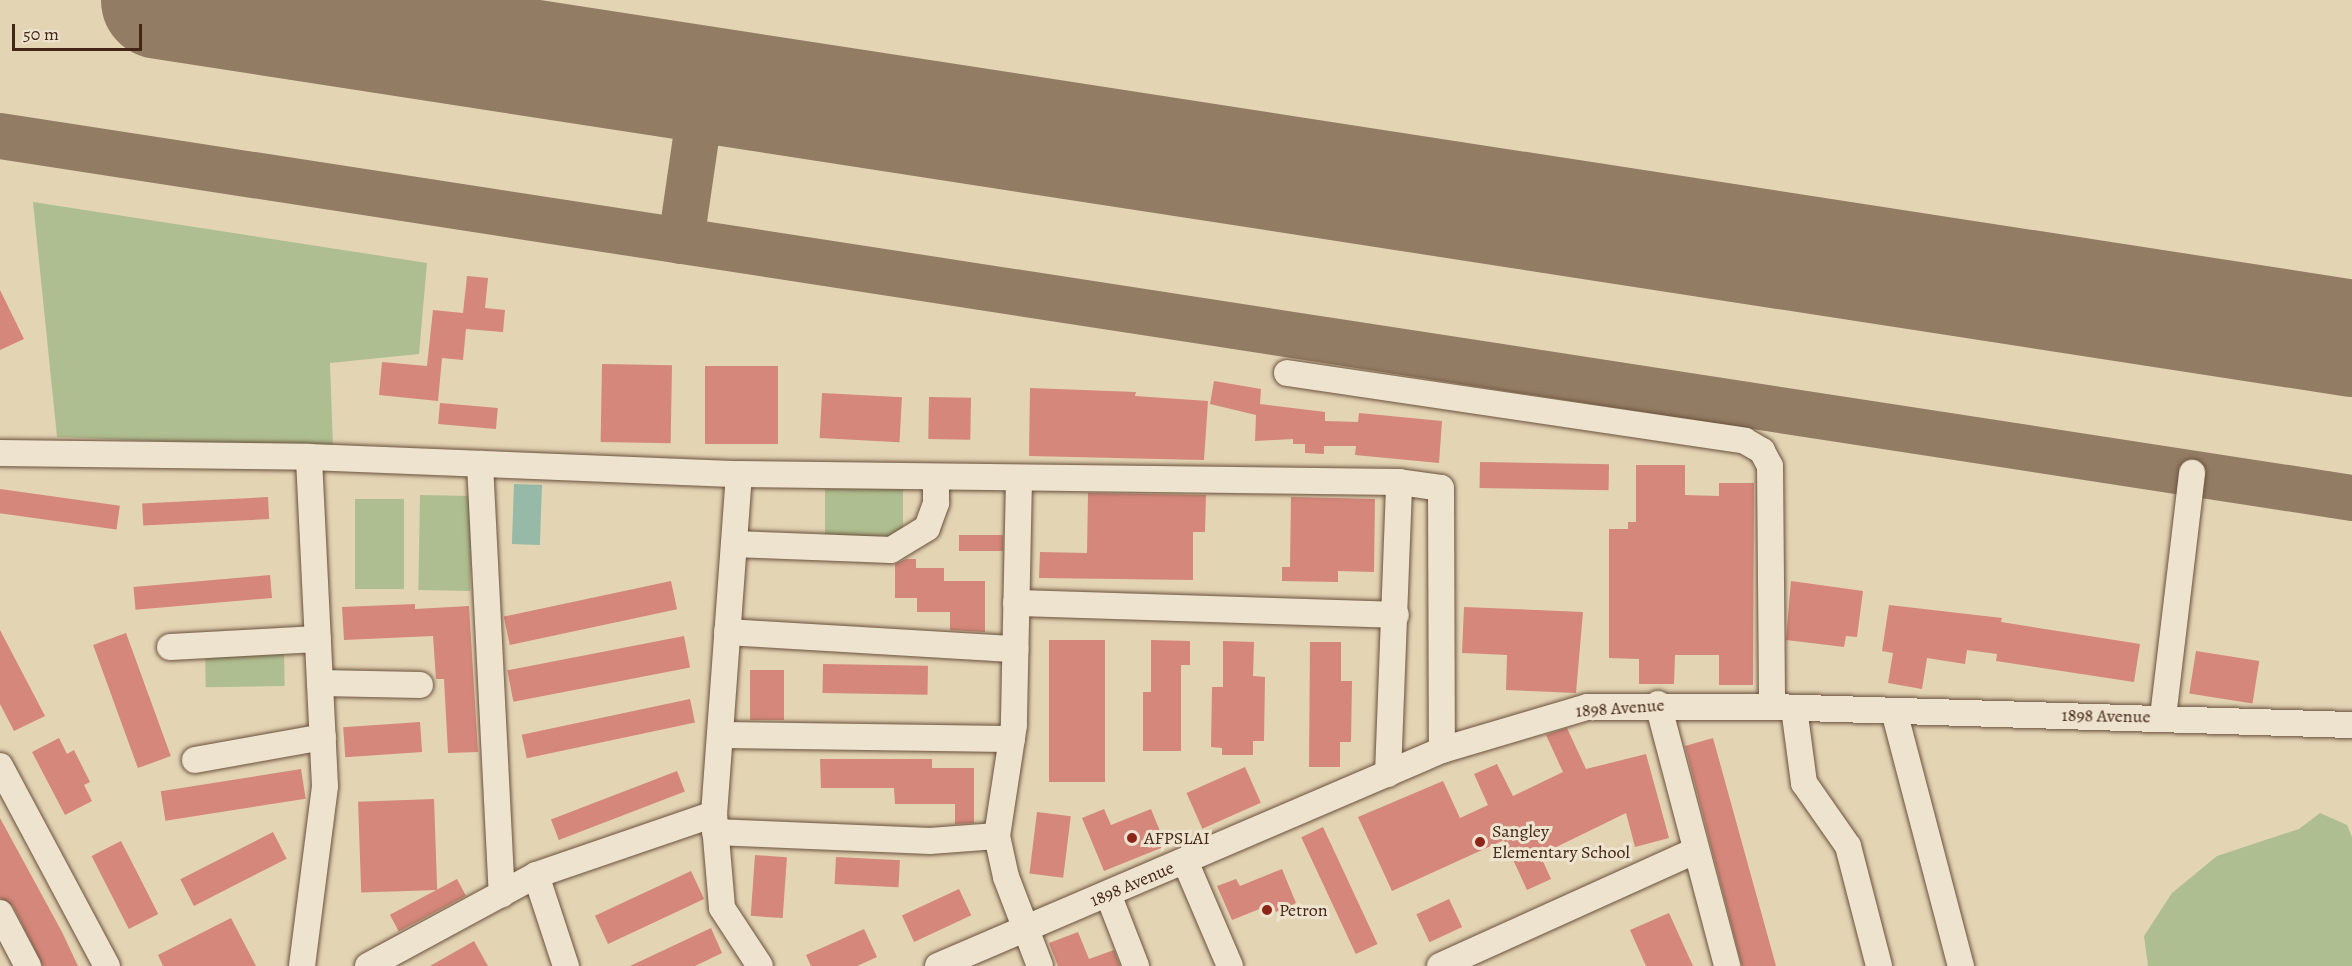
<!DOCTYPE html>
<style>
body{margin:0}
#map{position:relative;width:2352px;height:966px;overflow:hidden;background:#e3d4b4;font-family:Alegreya,serif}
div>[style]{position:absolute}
.green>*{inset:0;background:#afbe90;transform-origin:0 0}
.water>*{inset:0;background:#96b9a8;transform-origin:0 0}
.taxiway>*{height:46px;margin:-23px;padding:0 23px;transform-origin:23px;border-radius:23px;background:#937c64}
.runway>*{height:117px;margin:-58.5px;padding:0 58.5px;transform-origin:58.5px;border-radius:58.5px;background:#937c64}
.building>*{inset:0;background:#d4877a;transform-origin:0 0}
.roads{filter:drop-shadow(0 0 2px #6b513d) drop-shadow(0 0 2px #6b513d)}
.minor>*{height:26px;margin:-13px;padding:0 13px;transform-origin:13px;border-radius:13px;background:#ede3ce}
.dots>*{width:16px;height:16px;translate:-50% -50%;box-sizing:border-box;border:3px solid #ede3ce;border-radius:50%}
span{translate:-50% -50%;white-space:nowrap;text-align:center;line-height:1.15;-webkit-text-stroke:6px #ede3ce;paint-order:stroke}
.street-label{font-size:18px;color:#432515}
.poi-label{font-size:18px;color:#432515}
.left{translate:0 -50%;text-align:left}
.scale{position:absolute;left:12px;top:24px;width:130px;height:27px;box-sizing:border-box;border:3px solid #432515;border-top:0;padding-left:8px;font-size:18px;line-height:21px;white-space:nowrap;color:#432515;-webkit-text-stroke:4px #ede3ce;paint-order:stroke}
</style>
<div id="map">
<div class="green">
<i style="clip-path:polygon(33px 202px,427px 263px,419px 354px,330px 363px,333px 448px,57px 437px)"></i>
<i style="left:825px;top:489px;width:78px;height:47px"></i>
<i style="left:420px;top:495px;width:52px;height:95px;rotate:1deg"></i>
<i style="left:355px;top:499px;width:49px;height:90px"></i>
<i style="left:284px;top:647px;width:39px;height:79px;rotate:89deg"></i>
<i style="clip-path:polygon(2320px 813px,2347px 825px,2352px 837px,2352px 966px,2148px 966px,2144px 936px,2172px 893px,2217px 856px,2299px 829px)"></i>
</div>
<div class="water">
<i style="left:514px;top:484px;width:28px;height:60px;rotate:2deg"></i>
</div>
<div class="taxiway">
<i style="left:0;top:136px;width:2380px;rotate:8.75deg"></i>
<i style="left:681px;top:241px;width:159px;rotate:-81.7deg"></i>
</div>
<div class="runway">
<i style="left:159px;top:0;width:2219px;rotate:8.76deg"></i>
</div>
<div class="building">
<i style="clip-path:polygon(467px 276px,488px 278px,485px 308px,505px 310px,503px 332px,466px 329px,463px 360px,442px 358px,438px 401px,379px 395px,382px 362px,427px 366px,433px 310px,463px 313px)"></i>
<i style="clip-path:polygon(0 290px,24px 339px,0 350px)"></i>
<i style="left:602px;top:364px;width:70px;height:78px;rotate:1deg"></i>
<i style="left:705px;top:366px;width:73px;height:78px"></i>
<i style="clip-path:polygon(1214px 381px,1261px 389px,1260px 404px,1325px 412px,1325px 421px,1358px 422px,1359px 413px,1442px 421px,1439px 463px,1355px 455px,1356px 446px,1324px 446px,1324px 454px,1305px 453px,1305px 444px,1293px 444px,1293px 439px,1255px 441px,1256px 415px,1210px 404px)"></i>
<i style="clip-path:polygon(1030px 388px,1136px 392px,1135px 396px,1208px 401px,1204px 460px,1029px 456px)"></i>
<i style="left:822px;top:393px;width:80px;height:45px;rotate:3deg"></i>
<i style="left:929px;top:397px;width:42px;height:42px;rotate:1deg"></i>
<i style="left:440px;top:403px;width:58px;height:21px;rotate:5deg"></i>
<i style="left:1480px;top:462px;width:129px;height:26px;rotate:1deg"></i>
<i style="clip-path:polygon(1636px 465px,1685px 465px,1685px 495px,1719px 496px,1719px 483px,1754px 483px,1753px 685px,1719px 685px,1719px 655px,1675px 655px,1674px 684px,1639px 684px,1639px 659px,1609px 658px,1609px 529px,1628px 529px,1628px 522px,1636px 522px)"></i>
<i style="left:0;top:489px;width:121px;height:24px;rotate:8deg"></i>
<i style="clip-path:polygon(1088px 493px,1206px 495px,1205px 532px,1193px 532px,1193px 580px,1039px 578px,1040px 552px,1087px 553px)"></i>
<i style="left:268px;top:497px;width:22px;height:126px;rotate:87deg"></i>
<i style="clip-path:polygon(1291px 497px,1375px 499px,1374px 572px,1338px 571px,1338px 582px,1282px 581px,1282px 567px,1290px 567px)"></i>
<i style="left:1003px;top:535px;width:16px;height:44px;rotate:90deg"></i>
<i style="clip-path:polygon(906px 559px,916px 559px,916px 568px,944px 568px,944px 581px,985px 581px,985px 632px,950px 630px,950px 612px,917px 612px,917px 598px,895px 598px,895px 564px)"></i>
<i style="left:270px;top:575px;width:23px;height:137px;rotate:85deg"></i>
<i style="left:671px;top:581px;width:29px;height:171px;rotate:78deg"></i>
<i style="clip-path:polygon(1791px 581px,1863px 591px,1857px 637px,1846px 636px,1844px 647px,1786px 640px)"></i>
<i style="clip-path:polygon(415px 604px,415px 609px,469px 606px,478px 752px,448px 753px,444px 679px,436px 679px,433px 636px,344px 640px,342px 607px)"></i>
<i style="clip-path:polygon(1889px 605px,2002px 618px,2001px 622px,2140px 644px,2134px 682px,1996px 661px,1997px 654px,1967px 650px,1965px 664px,1927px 658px,1922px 689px,1888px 683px,1893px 653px,1882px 651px)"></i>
<i style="clip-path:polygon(1464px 607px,1583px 612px,1576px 693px,1506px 690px,1507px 655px,1462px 653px)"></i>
<i style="clip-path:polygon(0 630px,45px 716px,14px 731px,0 704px)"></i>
<i style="left:126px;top:633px;width:131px;height:35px;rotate:70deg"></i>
<i style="left:684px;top:636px;width:32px;height:180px;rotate:79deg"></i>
<i style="left:1049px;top:640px;width:56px;height:142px"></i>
<i style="clip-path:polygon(1151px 640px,1190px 641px,1190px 665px,1181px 665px,1181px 751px,1143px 751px,1143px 692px,1151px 692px)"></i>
<i style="clip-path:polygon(1223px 641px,1254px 642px,1253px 676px,1265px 677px,1264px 741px,1253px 741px,1253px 755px,1222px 755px,1222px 748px,1211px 747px,1212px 687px,1223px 687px)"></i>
<i style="clip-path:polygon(1310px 642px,1341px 642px,1341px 681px,1352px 681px,1351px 742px,1340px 742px,1340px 767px,1309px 767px)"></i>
<i style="left:2196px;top:651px;width:64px;height:43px;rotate:9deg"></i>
<i style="left:823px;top:664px;width:105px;height:29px;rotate:1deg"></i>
<i style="left:750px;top:670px;width:34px;height:50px"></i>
<i style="left:690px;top:699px;width:24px;height:172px;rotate:78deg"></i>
<i style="left:420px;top:722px;width:30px;height:77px;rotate:86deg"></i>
<i style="clip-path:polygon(1567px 728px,1586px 769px,1646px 754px,1669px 838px,1635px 847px,1626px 813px,1540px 855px,1551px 879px,1527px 890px,1504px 840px,1392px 891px,1358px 817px,1443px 781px,1460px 818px,1488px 805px,1474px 774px,1497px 764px,1513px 796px,1563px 772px,1546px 735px)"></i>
<i style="clip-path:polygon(59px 738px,67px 754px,74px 750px,90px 782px,84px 785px,92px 801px,65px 815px,32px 752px)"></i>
<i style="clip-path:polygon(1713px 738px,1776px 966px,1742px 966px,1685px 746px)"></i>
<i style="clip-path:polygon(820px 759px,932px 759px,932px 768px,974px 768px,974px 823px,955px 824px,955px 804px,895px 804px,894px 788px,821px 788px)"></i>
<i style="left:1245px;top:767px;width:39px;height:64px;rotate:66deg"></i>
<i style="left:301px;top:769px;width:30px;height:142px;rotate:81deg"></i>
<i style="left:677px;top:771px;width:22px;height:135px;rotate:69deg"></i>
<i style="left:434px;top:799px;width:91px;height:76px;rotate:88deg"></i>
<i style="clip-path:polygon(1104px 809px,1111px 825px,1151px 809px,1166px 846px,1104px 871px,1082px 818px)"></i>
<i style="left:1037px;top:812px;width:34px;height:62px;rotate:7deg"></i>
<i style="clip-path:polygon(0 818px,62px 932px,78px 966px,43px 966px,13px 906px,0 898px)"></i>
<i style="left:1323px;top:827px;width:129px;height:24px;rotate:65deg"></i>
<i style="left:273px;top:832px;width:30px;height:104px;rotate:63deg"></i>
<i style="left:121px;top:841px;width:82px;height:33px;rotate:63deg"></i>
<i style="left:755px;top:855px;width:32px;height:61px;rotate:4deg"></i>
<i style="left:836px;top:857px;width:64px;height:27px;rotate:3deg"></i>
<i style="clip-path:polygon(1282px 869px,1296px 903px,1276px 912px,1272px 904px,1232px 920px,1217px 886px,1236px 879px,1240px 886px)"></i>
<i style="left:691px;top:871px;width:31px;height:106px;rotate:65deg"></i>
<i style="left:457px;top:879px;width:19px;height:76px;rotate:62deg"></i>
<i style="left:959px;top:889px;width:29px;height:63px;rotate:65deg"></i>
<i style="left:1449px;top:899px;width:31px;height:36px;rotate:65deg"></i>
<i style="clip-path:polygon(1669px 913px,1693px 966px,1646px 966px,1630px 930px)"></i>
<i style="clip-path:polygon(231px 918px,256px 966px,163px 966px,158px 955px)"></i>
<i style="clip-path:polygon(711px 928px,722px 953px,695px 966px,630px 966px)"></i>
<i style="clip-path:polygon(864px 929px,877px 957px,857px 966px,811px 966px,806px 955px)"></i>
<i style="clip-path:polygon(1078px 932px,1089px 959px,1114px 950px,1120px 966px,1058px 966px,1049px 943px)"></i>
<i style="clip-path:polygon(474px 941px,488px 966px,430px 966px)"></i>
</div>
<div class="roads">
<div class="minor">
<i style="left:1287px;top:373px;width:463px;rotate:8.4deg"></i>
<i style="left:1745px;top:441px;width:20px;rotate:30deg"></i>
<i style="left:1762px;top:451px;width:17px;rotate:62deg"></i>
<i style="left:1770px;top:466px;width:241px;rotate:89.5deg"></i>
<i style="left:0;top:453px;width:309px;rotate:0.7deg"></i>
<i style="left:309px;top:457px;width:430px;rotate:2.3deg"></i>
<i style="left:739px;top:474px;width:660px;rotate:0.69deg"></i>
<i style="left:1399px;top:482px;width:42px;rotate:8.1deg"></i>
<i style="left:1441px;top:488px;width:262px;rotate:89.8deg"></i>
<i style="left:480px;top:464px;width:431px;rotate:87.1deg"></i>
<i style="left:739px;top:474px;width:341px;rotate:94.2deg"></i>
<i style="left:714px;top:814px;width:94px;rotate:85.1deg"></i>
<i style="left:722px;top:908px;width:69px;rotate:56.8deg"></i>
<i style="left:1019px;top:479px;width:246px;rotate:91.2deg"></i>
<i style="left:1014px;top:725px;width:112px;rotate:98.7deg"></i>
<i style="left:997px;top:836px;width:42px;rotate:77.6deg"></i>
<i style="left:1006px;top:877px;width:95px;rotate:69.1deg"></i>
<i style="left:734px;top:544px;width:157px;rotate:2.2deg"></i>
<i style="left:891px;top:550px;width:42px;rotate:-31.4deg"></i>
<i style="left:927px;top:528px;width:27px;rotate:-70deg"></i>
<i style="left:936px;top:503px;width:26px;rotate:-90deg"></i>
<i style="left:1016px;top:603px;width:380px;rotate:1.8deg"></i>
<i style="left:727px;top:632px;width:289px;rotate:3.4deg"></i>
<i style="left:170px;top:647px;width:148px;rotate:-3.1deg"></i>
<i style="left:320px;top:683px;width:100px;rotate:1.1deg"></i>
<i style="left:1658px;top:704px;width:271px;rotate:75.2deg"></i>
<i style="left:1794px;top:708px;width:76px;rotate:82.4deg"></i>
<i style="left:1804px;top:783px;width:77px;rotate:55.1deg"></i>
<i style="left:1848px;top:846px;width:124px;rotate:75.5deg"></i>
<i style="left:1894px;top:711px;width:264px;rotate:75.3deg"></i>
<i style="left:2163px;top:717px;width:246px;rotate:-83.2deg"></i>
<i style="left:720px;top:735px;width:292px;rotate:0.8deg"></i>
<i style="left:195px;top:760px;width:130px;rotate:-10.2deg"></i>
<i style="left:0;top:766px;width:227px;rotate:61.9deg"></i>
<i style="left:1388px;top:774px;width:292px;rotate:-87.8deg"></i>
<i style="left:715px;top:832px;width:215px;rotate:2.4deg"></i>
<i style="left:930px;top:841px;width:67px;rotate:-4.3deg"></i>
<i style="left:1185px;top:861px;width:114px;rotate:66.8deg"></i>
<i style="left:536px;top:875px;width:96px;rotate:71.8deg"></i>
<i style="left:1108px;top:894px;width:77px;rotate:68.7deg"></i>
<i style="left:0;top:913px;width:60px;rotate:62.2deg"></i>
<i style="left:302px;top:966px;width:181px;rotate:-82.7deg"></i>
<i style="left:325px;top:786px;width:329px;rotate:-92.8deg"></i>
<i style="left:368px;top:966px;width:191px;rotate:-28.4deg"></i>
<i style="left:536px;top:875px;width:188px;rotate:-18.9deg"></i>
<i style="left:938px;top:966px;width:548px;rotate:-23.2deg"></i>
<i style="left:1442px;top:750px;width:151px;rotate:-16.5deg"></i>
<i style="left:1587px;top:707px;width:185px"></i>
<i style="left:1772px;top:707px;width:580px;rotate:1.78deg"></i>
<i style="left:1440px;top:966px;width:280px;rotate:-24.3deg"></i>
</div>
</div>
<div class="dots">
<i style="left:1132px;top:838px;background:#8f2418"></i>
<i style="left:1480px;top:842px;background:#8f2418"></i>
<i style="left:1267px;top:910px;background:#8f2418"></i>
</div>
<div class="street-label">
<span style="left:1620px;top:708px;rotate:-4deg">1898 Avenue</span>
<span style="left:2106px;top:716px;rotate:1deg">1898 Avenue</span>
<span style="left:1132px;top:884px;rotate:-23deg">1898 Avenue</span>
</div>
<div class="poi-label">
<span class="left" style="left:1492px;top:842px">Sangley<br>Elementary School</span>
<span class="left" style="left:1144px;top:838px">AFPSLAI</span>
<span class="left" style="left:1279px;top:910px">Petron</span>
</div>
<div class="scale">50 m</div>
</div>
